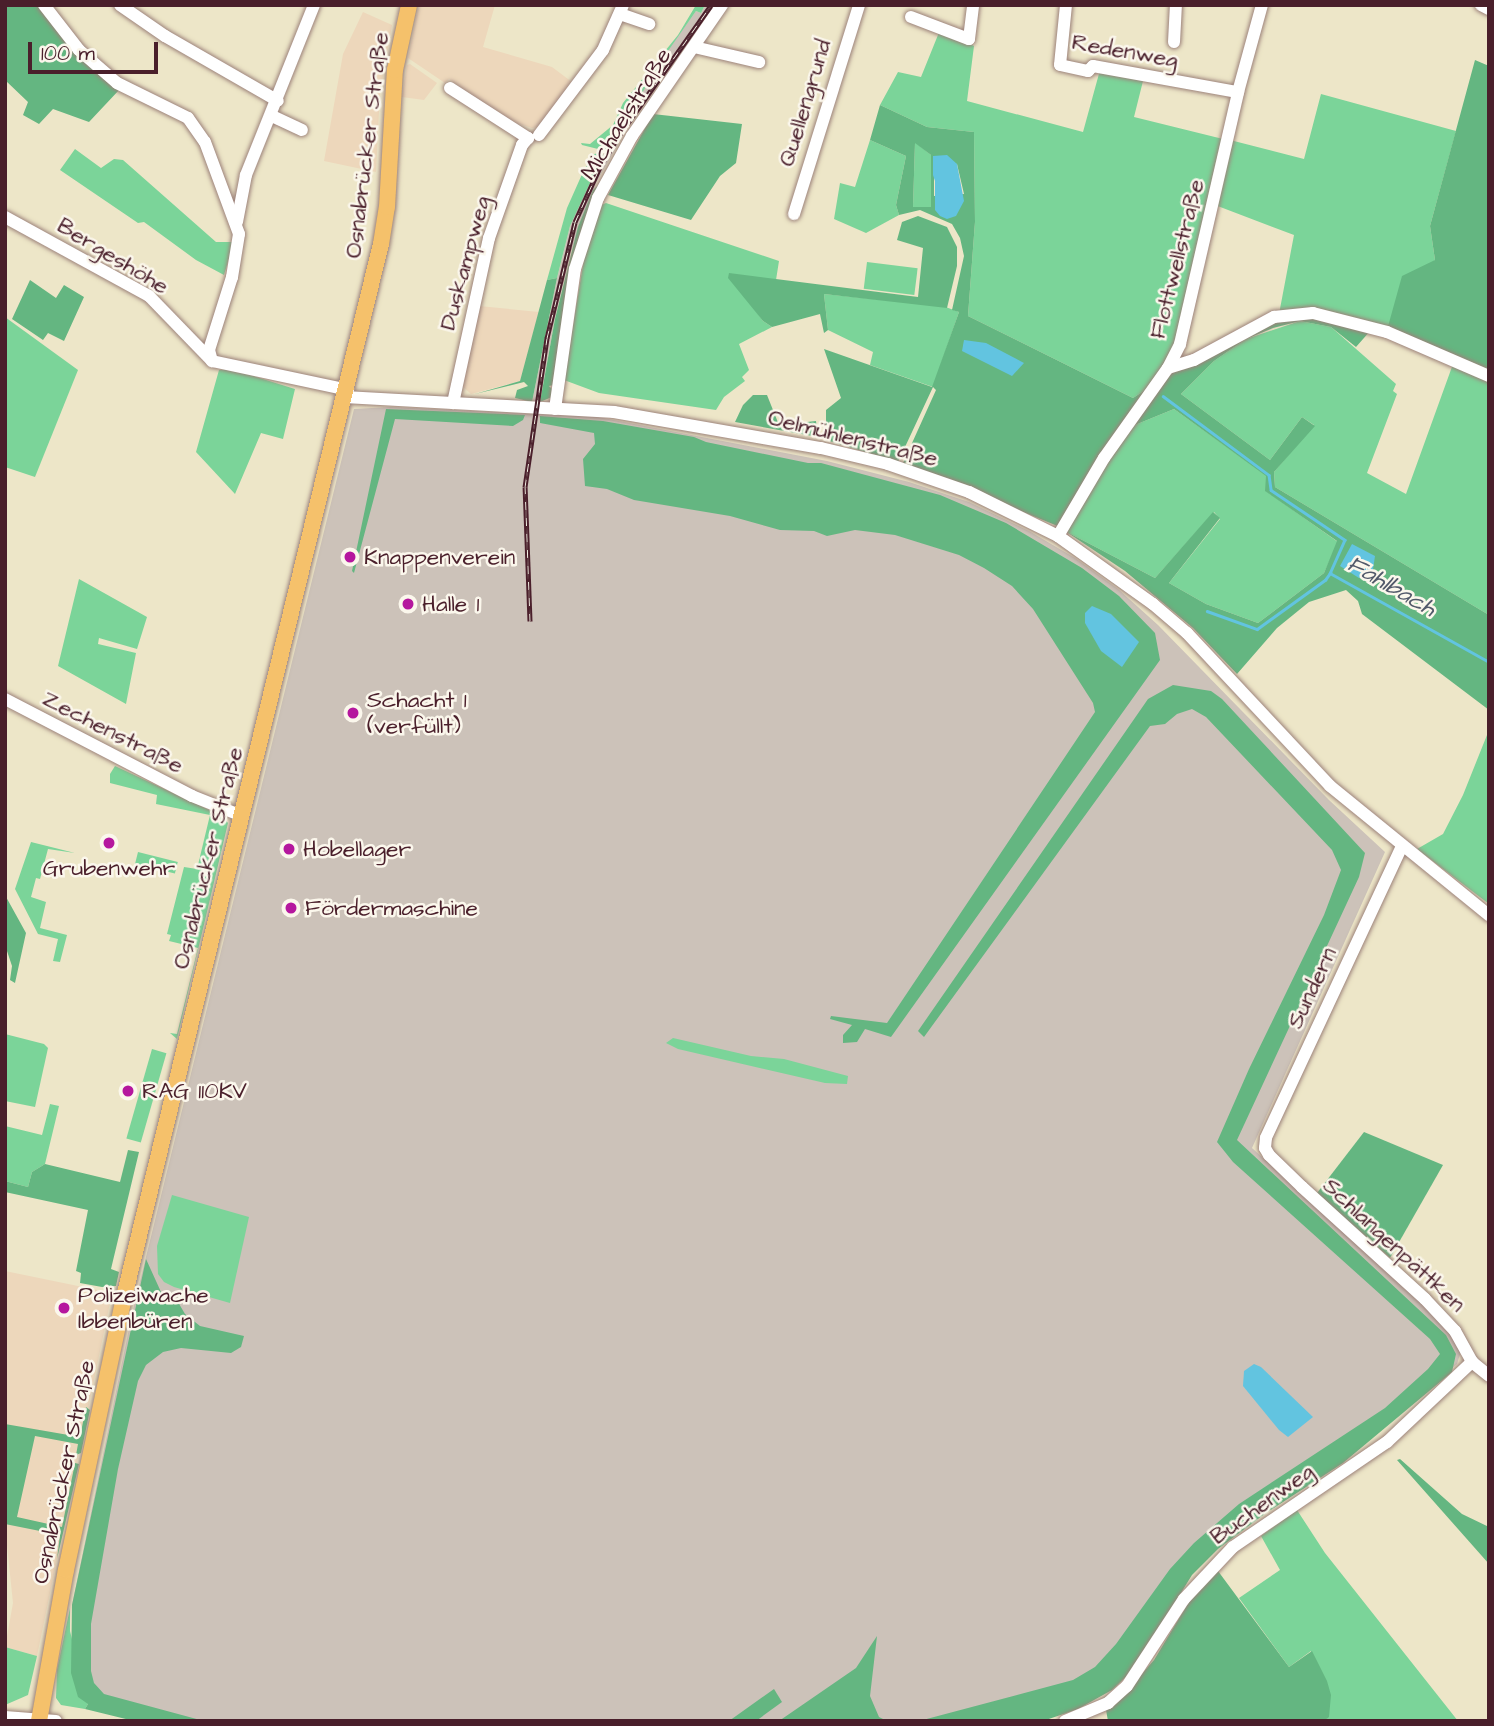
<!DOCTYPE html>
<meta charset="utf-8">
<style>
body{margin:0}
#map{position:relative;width:1494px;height:1726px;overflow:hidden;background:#ede6c8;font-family:"Architects Daughter",sans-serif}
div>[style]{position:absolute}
.built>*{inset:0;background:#edd7bb}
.industrial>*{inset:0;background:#ccc2b9}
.green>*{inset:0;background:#7bd499;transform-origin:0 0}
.forest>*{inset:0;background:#64b681}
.water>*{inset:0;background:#62c4e0}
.stream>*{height:2.5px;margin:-1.25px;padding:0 1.25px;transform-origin:1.25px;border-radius:1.25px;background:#62c4e0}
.roads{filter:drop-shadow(0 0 2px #9c827a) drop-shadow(0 0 2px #9c827a)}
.minor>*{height:12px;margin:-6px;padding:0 6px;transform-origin:6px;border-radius:6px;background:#fff}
.major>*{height:16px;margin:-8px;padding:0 8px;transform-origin:8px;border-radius:8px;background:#f5c16b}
.rail>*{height:5px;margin-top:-2.5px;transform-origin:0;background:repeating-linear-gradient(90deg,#fbf7ec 0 8px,#4a1f2b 0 16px);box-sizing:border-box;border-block:2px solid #4a1f2b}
.dots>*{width:19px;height:19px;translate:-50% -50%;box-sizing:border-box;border:4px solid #fbf7ec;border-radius:50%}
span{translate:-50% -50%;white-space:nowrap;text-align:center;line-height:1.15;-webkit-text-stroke:5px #fbf7ec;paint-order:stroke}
.street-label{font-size:23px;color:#4a1f2b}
.poi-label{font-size:23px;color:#4a1f2b}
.left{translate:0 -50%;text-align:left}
.water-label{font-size:24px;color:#52596a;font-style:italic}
.frame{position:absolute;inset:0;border:7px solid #4a1f2b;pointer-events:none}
.scale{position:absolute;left:28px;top:42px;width:130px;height:32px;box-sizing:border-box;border:4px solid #4a1f2b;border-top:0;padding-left:9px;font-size:21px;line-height:24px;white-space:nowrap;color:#4a1f2b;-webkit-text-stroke:5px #fbf7ec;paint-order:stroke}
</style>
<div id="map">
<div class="built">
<i style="clip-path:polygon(419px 5px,495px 5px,483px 47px,552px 67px,572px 82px,539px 127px,532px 128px,510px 121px,449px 79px,445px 83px,408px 58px)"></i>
<i style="clip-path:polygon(363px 12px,392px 25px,380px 92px,376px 172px,324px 161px,343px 54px)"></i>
<i style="clip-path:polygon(410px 64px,437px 83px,424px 100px,402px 97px,407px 65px)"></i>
<i style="clip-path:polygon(479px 306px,539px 312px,520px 381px,471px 394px,462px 386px)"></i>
<i style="clip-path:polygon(5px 1271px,112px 1293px,37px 1656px,5px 1647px,13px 1603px,5px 1526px)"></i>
</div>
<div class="industrial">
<i style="clip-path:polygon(705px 5px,714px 5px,628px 127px,596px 183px,571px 252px,555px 319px,540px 402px,532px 402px,557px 278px,570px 226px,585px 190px,608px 145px,667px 51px,696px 11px,701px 13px)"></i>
<i style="clip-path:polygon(391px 407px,598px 417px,827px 461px,909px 482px,969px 502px,1029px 531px,1075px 558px,1118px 589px,1158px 625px,1329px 800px,1385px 852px,1252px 1148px,1413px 1295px,1450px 1334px,1461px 1351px,1457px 1364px,1400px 1412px,1228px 1531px,1107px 1672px,968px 1721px,147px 1721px,75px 1691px,72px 1605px,132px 1314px,354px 409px)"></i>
</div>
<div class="green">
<i style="clip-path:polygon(696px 5px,705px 5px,701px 13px,696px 11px,668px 51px,606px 151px,582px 145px,581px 143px,590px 144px,613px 125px,623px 103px,678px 35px)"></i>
<i style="clip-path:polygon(940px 30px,974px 46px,967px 101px,1083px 132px,1100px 70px,1144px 77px,1134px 117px,1223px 139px,1174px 348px,1150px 387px,1133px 398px,968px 316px,975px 222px,974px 132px,927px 127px,880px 105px,898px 72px,921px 77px)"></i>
<i style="clip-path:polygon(1321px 94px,1456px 131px,1430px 226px,1435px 260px,1387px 330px,1279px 314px,1294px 235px,1215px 205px,1230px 140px,1304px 159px)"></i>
<i style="clip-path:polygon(870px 140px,906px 156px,896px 205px,899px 215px,866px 233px,834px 219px,840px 183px,855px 187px)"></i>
<i style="clip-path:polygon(915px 142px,931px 155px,932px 207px,913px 207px)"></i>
<i style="clip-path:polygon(75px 149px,101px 168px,114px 159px,123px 160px,216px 242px,234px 242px,224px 275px,196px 260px,144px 222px,138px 223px,60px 170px)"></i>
<i style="clip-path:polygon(600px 153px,603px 155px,570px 226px,557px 278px,547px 280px,567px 208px,583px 172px,594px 154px)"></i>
<i style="clip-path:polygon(606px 203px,779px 261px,776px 280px,729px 274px,763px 321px,772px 327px,739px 344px,749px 370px,742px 377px,745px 381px,724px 397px,716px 410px,599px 393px,564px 380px,588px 235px,599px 206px)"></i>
<i style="left:867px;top:262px;width:51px;height:27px;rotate:7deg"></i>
<i style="clip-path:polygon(824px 294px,943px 306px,959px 312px,933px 387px,870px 365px,873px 352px,828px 330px)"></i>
<i style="clip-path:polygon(5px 317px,78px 370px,35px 477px,5px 467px)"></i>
<i style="clip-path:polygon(1300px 321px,1331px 327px,1396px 384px,1393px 391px,1397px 394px,1367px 473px,1406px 494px,1453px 364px,1489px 380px,1489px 615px,1275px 487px,1274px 472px,1314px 425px,1302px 417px,1270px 460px,1181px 394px,1214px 361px,1246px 339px)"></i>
<i style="clip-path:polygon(231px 369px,295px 389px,283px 439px,261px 433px,235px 494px,196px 452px,219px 370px)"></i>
<i style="clip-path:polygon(1174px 409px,1267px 476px,1266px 491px,1338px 542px,1324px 573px,1258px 623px,1206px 604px,1169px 583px,1220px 519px,1214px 512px,1155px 578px,1065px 531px,1130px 427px)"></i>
<i style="clip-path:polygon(79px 579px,147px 617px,137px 649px,99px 638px,98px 644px,136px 653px,126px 704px,58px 666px)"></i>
<i style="clip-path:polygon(1489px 730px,1489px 904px,1417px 849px,1443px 834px,1463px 795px)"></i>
<i style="clip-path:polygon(115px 766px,222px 816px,228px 823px,177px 1039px,170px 1033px,177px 1034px,198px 948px,169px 941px,171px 935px,167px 934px,184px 867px,197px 869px,210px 815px,156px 804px,157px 795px,110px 783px,110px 774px)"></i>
<i style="clip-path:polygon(31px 842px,75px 853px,48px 849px,40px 879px,36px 878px,31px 897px,46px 902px,40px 928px,67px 935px,60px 962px,53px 961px,58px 939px,38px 934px,15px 889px)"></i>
<i style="left:138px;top:852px;width:41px;height:12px;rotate:14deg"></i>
<i style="clip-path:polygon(5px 1034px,44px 1044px,48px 1048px,35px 1107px,5px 1101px)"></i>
<i style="clip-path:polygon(673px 1038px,751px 1056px,784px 1059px,848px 1076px,847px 1084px,825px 1083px,678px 1049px,666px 1043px)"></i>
<i style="left:152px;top:1049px;width:15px;height:93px;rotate:16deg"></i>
<i style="clip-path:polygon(50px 1104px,59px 1106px,45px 1164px,32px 1172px,28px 1187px,5px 1181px,5px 1126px,42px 1135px)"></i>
<i style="clip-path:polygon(172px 1195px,249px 1217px,230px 1303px,174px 1287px,164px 1282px,158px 1274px,157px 1246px)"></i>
<i style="clip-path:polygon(1297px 1510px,1325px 1553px,1458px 1721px,1324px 1721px,1329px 1716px,1311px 1651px,1289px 1667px,1239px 1598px,1280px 1570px,1261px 1536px)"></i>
<i style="clip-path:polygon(70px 1608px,70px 1631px,88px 1704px,85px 1709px,61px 1705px,56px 1698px,57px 1670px)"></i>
<i style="clip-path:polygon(5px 1647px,37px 1656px,28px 1695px,5px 1705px)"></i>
</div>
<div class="forest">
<i style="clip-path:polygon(5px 5px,41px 5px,120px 89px,89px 122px,53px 109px,39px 124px,23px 115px,28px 102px,5px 80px)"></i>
<i style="clip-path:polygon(1475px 60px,1489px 66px,1489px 374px,1387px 330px,1402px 276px,1435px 260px,1430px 226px)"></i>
<i style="clip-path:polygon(evenodd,880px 105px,927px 127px,974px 132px,975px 222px,968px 316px,1133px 398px,1150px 387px,1060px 527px,903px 463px,936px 390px,933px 387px,898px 462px,826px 440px,826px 410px,841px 398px,824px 349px,932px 387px,959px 312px,952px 310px,964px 256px,960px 238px,952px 224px,920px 210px,899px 215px,896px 205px,906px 156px,870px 140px,880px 105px,915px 143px,931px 155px,931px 207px,913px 207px,915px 143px,880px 105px,934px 160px,957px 164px,964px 194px,934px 196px,934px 160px)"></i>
<i style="clip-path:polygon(653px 114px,742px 124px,736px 163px,720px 176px,691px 220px,608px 195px)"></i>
<i style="clip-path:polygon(605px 179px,588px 215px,554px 385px,549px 386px,553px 390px,552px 397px,540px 402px,555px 319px,578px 227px,593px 190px)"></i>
<i style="clip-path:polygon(918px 216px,947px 227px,957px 247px,957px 266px,947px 308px,824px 294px,828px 330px,824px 333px,820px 314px,772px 327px,763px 321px,728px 278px,729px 273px,918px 297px,923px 248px,897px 240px,902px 222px)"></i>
<i style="clip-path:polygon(557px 278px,532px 402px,515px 398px,517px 390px,528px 386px,524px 382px,475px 394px,520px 381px,547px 280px)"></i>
<i style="clip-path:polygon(30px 280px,56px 298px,64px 285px,84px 297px,64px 341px,48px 333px,43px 340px,12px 319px)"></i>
<i style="clip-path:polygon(1310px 315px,1371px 330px,1356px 347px,1331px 327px,1300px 321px,1273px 328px,1246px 339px,1214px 361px,1181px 394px,1270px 460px,1302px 417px,1315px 426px,1274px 472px,1275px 487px,1489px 615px,1489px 710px,1362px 614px,1358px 601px,1346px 590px,1309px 602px,1277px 628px,1237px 674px,1193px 628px,1125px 571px,1065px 531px,1155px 578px,1213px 512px,1220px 518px,1169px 583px,1206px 604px,1258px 623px,1324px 573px,1337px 541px,1265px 491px,1266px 476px,1174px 409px,1130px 427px,1169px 370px,1274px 320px)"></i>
<i style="clip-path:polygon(753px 395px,767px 395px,779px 425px,816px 421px,818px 437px,735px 422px,743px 405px)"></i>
<i style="clip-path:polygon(386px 409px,525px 415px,523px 420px,513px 426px,395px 419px,354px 573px,352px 571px)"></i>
<i style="clip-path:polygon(540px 416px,603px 421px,694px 437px,706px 442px,808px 463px,821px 463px,940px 495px,1006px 523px,1082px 568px,1119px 596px,1155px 633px,1160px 660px,891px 1037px,865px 1029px,857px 1042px,843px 1043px,843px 1035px,852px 1025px,830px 1019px,831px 1016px,887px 1023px,1095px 712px,1093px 703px,1033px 609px,1012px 586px,984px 568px,959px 555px,895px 535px,855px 530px,827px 536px,814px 531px,780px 530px,730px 516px,634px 500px,607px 489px,585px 486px,583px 459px,595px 444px,594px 433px,540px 423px)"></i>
<i style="clip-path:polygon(1173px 685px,1211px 691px,1222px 699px,1365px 853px,1359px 877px,1237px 1140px,1446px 1335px,1456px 1354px,1452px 1372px,1343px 1463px,1266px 1513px,1218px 1549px,1192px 1575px,1134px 1669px,1112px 1690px,1078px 1709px,1043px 1721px,919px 1721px,1073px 1680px,1095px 1667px,1116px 1644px,1170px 1569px,1194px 1543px,1239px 1504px,1385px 1408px,1428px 1369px,1440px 1354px,1430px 1339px,1233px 1162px,1217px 1142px,1249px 1069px,1324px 915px,1341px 870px,1332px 850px,1206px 717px,1192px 709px,1177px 714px,1165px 724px,1150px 726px,924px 1037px,918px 1031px,1148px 699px)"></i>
<i style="clip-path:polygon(5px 895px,26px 933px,15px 983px,10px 980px,12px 966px,5px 945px)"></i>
<i style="clip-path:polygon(1364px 1132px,1443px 1165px,1390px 1258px,1317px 1193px)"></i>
<i style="clip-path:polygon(128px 1150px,139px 1152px,111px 1269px,119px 1272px,116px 1286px,102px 1287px,80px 1283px,81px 1273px,76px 1271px,88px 1210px,5px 1192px,5px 1181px,28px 1187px,32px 1172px,45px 1164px,120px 1182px)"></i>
<i style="clip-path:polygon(146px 1259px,161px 1292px,178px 1302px,185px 1314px,200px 1326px,244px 1336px,241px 1347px,231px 1353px,181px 1348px,163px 1352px,146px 1365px,138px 1381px,118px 1469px,91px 1624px,91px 1671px,94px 1683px,104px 1694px,204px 1721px,134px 1721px,85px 1709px,88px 1704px,78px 1697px,71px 1673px,72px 1605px)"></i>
<i style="clip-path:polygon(86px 1407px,90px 1410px,81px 1453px,76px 1455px,78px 1444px,35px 1436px,17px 1517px,62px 1527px,75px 1463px,79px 1464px,57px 1559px,60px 1535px,5px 1524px,5px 1424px,80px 1437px)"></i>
<i style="clip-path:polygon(1400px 1459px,1462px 1514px,1489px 1527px,1489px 1564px,1397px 1460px)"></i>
<i style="clip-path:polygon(1218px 1571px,1289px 1667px,1312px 1651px,1327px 1681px,1331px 1695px,1329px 1717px,1324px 1721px,1108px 1721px,1106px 1710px,1114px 1706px,1154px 1660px,1189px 1602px)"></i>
<i style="clip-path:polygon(877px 1636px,870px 1696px,879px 1717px,887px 1721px,779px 1721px,856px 1668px)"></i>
<i style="clip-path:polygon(774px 1689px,782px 1702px,756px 1721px,729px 1721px)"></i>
</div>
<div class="water">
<i style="clip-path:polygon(947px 155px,957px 164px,964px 201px,956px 216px,947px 219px,940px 216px,935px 210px,935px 181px,933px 175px,933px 156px)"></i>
<i style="clip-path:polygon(964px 340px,986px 343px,1024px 363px,1012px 376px,962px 351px)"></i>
<i style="clip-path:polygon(1352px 544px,1375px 556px,1372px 576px,1359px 578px,1340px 566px)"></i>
<i style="clip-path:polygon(1092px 606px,1111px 614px,1139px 642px,1122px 667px,1101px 651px,1085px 623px,1085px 613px)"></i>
<i style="clip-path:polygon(1254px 1364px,1261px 1367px,1313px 1417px,1288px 1437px,1279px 1430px,1243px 1386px,1244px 1371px)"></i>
</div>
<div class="stream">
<i style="left:1163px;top:396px;width:132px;rotate:36.7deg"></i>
<i style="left:1269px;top:475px;width:15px;rotate:82deg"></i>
<i style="left:1271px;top:490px;width:89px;rotate:34deg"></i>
<i style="left:1345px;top:540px;width:36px;rotate:114deg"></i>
<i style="left:1330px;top:573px;width:182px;rotate:29.2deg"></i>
<i style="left:1207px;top:611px;width:53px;rotate:19.8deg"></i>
<i style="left:1257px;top:629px;width:84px;rotate:-35.8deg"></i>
<i style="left:1325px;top:580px;width:9px;rotate:-54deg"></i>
</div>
<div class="roads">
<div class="minor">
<i style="left:44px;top:5px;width:57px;rotate:52.1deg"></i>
<i style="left:79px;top:50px;width:50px;rotate:41deg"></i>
<i style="left:117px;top:83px;width:79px;rotate:26.2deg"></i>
<i style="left:188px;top:118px;width:29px;rotate:55deg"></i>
<i style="left:205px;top:142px;width:98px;rotate:69.7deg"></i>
<i style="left:239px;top:234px;width:44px;rotate:99.2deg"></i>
<i style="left:232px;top:277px;width:77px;rotate:107.5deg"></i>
<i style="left:209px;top:350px;width:11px;rotate:75deg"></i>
<i style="left:120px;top:5px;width:55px;rotate:34.6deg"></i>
<i style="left:165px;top:36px;width:130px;rotate:29.9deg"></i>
<i style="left:1066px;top:5px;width:60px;rotate:95.7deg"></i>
<i style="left:1060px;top:65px;width:29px;rotate:12deg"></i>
<i style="left:1088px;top:71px;width:7px;rotate:-45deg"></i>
<i style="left:1093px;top:66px;width:147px;rotate:10.2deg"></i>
<i style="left:1481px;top:5px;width:9px;rotate:27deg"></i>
<i style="left:620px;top:14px;width:31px;rotate:19deg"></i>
<i style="left:911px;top:17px;width:62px;rotate:20.8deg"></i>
<i style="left:969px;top:39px;width:34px;rotate:-83deg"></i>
<i style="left:1174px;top:42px;width:37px;rotate:-87deg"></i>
<i style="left:694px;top:47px;width:67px;rotate:13deg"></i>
<i style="left:450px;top:88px;width:93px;rotate:32.7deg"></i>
<i style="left:528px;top:138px;width:9px;rotate:131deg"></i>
<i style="left:522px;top:145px;width:99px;rotate:109.5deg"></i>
<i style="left:489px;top:238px;width:169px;rotate:102.3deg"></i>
<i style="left:272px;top:116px;width:33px;rotate:25deg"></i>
<i style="left:539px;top:135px;width:106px;rotate:-53deg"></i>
<i style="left:603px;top:50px;width:49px;rotate:-66deg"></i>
<i style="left:794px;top:214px;width:219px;rotate:-72.7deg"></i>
<i style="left:5px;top:217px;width:164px;rotate:28.7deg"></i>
<i style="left:149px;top:296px;width:91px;rotate:45.9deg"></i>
<i style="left:212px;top:361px;width:139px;rotate:12deg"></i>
<i style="left:237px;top:222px;width:48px;rotate:-79.2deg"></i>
<i style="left:246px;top:175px;width:183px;rotate:-68.2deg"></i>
<i style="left:1168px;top:368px;width:27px;rotate:-17deg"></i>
<i style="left:1194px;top:360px;width:91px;rotate:-28.3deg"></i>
<i style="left:1274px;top:317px;width:39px;rotate:-6deg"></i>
<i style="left:1313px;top:313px;width:76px;rotate:14.4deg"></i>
<i style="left:1387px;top:332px;width:111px;rotate:23.3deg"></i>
<i style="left:346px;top:397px;width:268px;rotate:3.2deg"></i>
<i style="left:614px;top:412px;width:210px;rotate:9.9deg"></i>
<i style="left:821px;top:448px;width:69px;rotate:13.4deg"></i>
<i style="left:888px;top:464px;width:86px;rotate:19.1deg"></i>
<i style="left:969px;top:492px;width:99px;rotate:26.3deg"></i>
<i style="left:1058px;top:536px;width:117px;rotate:35.6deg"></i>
<i style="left:1153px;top:604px;width:45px;rotate:40.5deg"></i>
<i style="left:1187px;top:633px;width:209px;rotate:46.9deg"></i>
<i style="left:1330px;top:786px;width:205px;rotate:39.1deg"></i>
<i style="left:555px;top:409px;width:141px;rotate:-81.9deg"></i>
<i style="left:575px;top:269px;width:75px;rotate:-72.1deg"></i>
<i style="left:598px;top:198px;width:71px;rotate:-61.3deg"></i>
<i style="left:632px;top:136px;width:159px;rotate:-55.5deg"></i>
<i style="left:1058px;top:536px;width:91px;rotate:-59.5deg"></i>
<i style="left:1104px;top:458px;width:110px;rotate:-54.6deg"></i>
<i style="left:1168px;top:368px;width:27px;rotate:-63deg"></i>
<i style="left:1180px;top:344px;width:259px;rotate:-77deg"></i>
<i style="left:1238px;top:92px;width:90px;rotate:-74.6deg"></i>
<i style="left:5px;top:699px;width:211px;rotate:27.4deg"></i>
<i style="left:192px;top:796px;width:54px;rotate:21.8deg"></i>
<i style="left:1402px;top:846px;width:322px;rotate:115deg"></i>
<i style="left:1266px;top:1138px;width:10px;rotate:96deg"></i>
<i style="left:1265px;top:1148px;width:8px;rotate:60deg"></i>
<i style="left:1269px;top:1155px;width:46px;rotate:44.1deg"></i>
<i style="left:1302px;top:1187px;width:166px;rotate:42.3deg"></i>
<i style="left:1425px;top:1299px;width:44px;rotate:46.8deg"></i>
<i style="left:1455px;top:1331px;width:35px;rotate:61deg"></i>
<i style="left:1472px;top:1362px;width:22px;rotate:39deg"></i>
<i style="left:5px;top:1717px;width:51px;rotate:4.5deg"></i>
<i style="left:1065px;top:1721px;width:47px;rotate:-22.7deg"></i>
<i style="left:1108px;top:1703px;width:25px;rotate:-42deg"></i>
<i style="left:1127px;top:1686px;width:104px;rotate:-56.8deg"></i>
<i style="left:1184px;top:1599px;width:71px;rotate:-46.7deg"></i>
<i style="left:1233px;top:1547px;width:186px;rotate:-34.3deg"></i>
<i style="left:1387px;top:1442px;width:117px;rotate:-43.3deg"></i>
</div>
<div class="major">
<i style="left:39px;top:1721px;width:153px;rotate:-79.9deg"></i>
<i style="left:66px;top:1570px;width:283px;rotate:-78deg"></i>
<i style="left:125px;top:1293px;width:1080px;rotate:-76.29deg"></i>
<i style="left:381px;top:244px;width:37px;rotate:-81deg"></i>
<i style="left:387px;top:207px;width:137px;rotate:-86.7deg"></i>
<i style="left:395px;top:70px;width:66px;rotate:-77.8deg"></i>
</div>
</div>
<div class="rail">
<i style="left:530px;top:621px;width:134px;rotate:-92.1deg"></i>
<i style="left:525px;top:487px;width:151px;rotate:-81.6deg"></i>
<i style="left:547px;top:338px;width:119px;rotate:-76.4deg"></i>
<i style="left:575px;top:222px;width:60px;rotate:-65.6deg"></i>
<i style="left:600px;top:167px;width:35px;rotate:-59deg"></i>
<i style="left:618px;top:137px;width:161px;rotate:-54.8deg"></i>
</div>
<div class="dots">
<i style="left:350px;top:557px;background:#b5179e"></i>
<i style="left:408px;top:604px;background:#b5179e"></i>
<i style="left:353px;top:713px;background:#b5179e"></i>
<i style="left:109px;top:843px;background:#b5179e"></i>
<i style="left:289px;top:849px;background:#b5179e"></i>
<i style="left:291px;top:908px;background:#b5179e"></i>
<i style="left:128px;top:1091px;background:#b5179e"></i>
<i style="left:64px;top:1308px;background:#b5179e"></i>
</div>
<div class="street-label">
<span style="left:1125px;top:51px;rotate:10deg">Redenweg</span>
<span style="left:805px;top:103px;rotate:-73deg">Quellengrund</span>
<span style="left:626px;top:114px;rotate:-58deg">Michaelstraße</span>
<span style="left:367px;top:145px;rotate:-83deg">Osnabrücker Straße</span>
<span style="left:113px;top:256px;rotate:31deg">Bergeshöhe</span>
<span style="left:1177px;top:259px;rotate:-76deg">Flottwellstraße</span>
<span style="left:465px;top:263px;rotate:-75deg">Duskampweg</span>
<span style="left:853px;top:438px;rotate:14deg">Oelmühlenstraße</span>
<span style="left:113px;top:732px;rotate:27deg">Zechenstraße</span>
<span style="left:208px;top:858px;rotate:-76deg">Osnabrücker Straße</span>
<span style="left:1312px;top:988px;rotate:-65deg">Sundern</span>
<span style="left:1394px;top:1245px;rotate:43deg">Schlangenpättken</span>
<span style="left:64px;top:1472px;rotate:-78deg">Osnabrücker Straße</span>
<span style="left:1262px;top:1504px;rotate:-36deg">Buchenweg</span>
</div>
<div class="poi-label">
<span class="left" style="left:364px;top:557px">Knappenverein</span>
<span class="left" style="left:422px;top:604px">Halle 1</span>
<span class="left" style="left:367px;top:713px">Schacht 1<br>(verfüllt)</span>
<span class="left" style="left:303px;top:849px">Hobellager</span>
<span style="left:109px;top:868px">Grubenwehr</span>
<span class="left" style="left:305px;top:908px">Fördermaschine</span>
<span class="left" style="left:142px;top:1091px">RAG 110KV</span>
<span class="left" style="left:78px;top:1308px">Polizeiwache<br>Ibbenbüren</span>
</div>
<div class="water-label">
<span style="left:1391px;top:587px;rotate:30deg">Fahlbach</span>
</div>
<div class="frame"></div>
<div class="scale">100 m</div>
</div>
